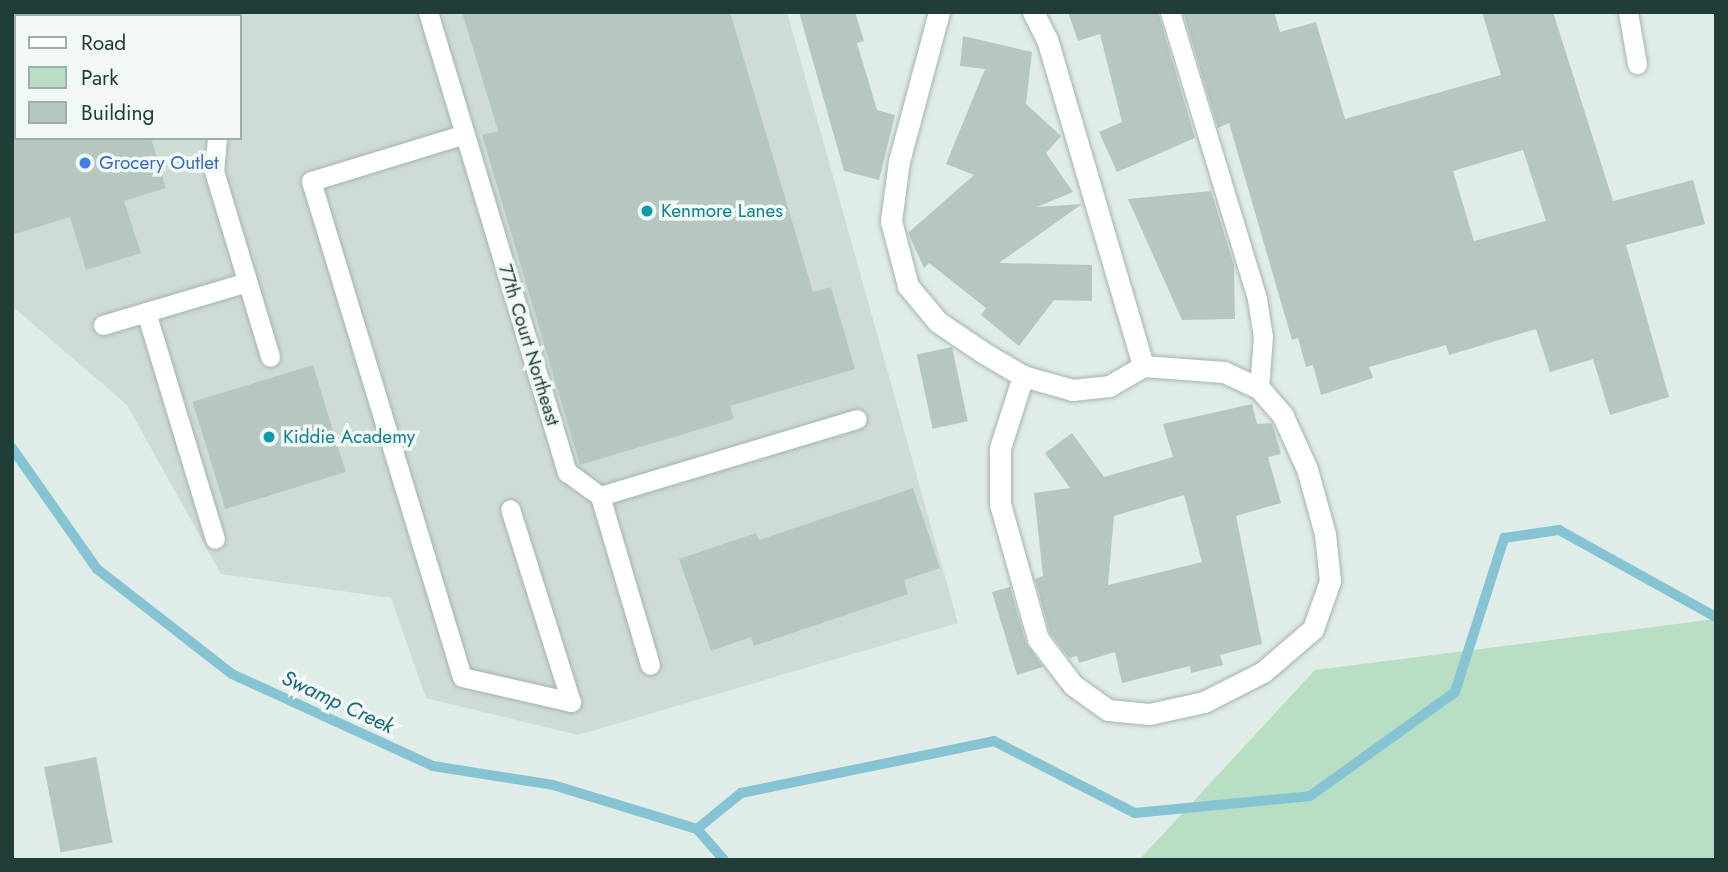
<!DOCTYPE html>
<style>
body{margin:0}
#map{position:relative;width:1728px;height:872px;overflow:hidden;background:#e0ece7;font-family:Jost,sans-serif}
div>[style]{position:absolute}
.built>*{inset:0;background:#cfdcd6}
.green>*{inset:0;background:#b8dec4}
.stream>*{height:10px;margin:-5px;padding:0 5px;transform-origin:5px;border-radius:5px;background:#86c4d4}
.building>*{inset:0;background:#b6c7c0;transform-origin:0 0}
.roads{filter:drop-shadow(0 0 2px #a3b4af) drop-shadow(0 0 2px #a3b4af)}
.lane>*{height:19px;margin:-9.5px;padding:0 9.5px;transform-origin:9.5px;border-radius:9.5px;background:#fff}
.street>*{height:21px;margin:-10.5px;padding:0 10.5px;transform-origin:10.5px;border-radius:10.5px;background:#fff}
.dots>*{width:19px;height:19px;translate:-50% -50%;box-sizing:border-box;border:4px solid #f1f8f5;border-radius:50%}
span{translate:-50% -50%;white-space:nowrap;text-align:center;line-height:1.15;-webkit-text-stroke:7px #f1f8f5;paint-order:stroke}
.shop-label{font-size:19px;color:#366cbe}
.left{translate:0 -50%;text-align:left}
.culture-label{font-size:19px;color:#0d838f}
.street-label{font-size:19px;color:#203d37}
.water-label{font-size:21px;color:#18677b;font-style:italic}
.frame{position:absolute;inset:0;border:14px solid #203d37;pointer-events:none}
.legend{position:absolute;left:14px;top:14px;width:228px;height:126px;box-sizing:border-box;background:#f1f8f5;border:2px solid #9dada9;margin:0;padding:9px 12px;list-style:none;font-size:21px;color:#203d37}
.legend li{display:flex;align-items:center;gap:14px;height:35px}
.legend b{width:35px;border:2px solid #9dada9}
</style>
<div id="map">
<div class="built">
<i style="clip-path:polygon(evenodd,12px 12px,787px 12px,958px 623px,578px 735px,426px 698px,391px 598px,221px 574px,127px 405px,12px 306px,12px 12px,16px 16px,240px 16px,240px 138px,16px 138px,16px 16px)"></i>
</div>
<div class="green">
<i style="clip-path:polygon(1716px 619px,1716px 860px,1139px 860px,1315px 670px)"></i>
</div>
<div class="stream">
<i style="left:12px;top:448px;width:148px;rotate:54.9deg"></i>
<i style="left:97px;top:569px;width:171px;rotate:37.9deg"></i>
<i style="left:232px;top:674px;width:221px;rotate:24.6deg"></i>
<i style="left:433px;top:766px;width:121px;rotate:9deg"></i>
<i style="left:553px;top:785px;width:151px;rotate:17deg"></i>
<i style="left:697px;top:829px;width:41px;rotate:48.9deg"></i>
<i style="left:697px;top:829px;width:57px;rotate:-39.3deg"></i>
<i style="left:741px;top:793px;width:258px;rotate:-11.6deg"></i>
<i style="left:994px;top:741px;width:158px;rotate:27.1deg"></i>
<i style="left:1135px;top:813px;width:176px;rotate:-5.5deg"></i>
<i style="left:1310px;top:796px;width:178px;rotate:-35.6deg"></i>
<i style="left:1455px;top:692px;width:162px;rotate:-72.3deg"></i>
<i style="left:1504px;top:538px;width:56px;rotate:-8.3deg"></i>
<i style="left:1559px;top:530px;width:179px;rotate:29deg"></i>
</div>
<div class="building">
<i style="clip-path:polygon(462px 12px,730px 12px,813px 292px,831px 287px,855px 369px,730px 406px,734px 419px,580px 465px,482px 135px,498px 131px)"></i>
<i style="clip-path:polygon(799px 12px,855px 12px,864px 41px,857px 43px,877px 110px,895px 115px,879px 180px,844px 171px)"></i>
<i style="clip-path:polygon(1068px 12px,1158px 12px,1195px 138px,1117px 172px,1099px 132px,1122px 122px,1100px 34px,1078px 41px)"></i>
<i style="clip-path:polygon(evenodd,1183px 12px,1274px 12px,1280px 32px,1316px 22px,1345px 119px,1501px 75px,1482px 12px,1553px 12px,1613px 201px,1693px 180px,1705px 224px,1626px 245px,1669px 397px,1610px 415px,1593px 359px,1550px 372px,1536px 329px,1449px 355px,1446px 345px,1369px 367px,1373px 378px,1321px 395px,1313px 365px,1306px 367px,1298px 338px,1292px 340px,1229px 123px,1218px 128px,1183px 12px,1523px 150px,1546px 221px,1474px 241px,1453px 171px,1523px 150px)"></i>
<i style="clip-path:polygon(963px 36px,1032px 52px,1026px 104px,1061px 136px,1046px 153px,1073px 192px,1037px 207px,1082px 204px,999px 263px,1092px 265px,1092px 301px,1054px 300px,1019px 346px,981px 315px,986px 308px,929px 263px,924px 268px,908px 233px,974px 175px,946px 164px,985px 69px,960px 66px)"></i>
<i style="clip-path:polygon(12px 138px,151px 138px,166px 188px,124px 201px,141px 253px,86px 270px,70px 217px,12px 235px)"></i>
<i style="clip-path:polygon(1211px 191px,1234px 265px,1235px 319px,1182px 320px,1128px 199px)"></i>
<i style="left:952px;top:347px;width:76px;height:36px;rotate:78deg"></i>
<i style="left:313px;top:365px;width:112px;height:126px;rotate:73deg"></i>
<i style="clip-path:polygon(evenodd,1252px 404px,1257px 424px,1272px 423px,1281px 454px,1268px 457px,1281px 503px,1236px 516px,1262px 644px,1220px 655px,1223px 665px,1191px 673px,1190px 666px,1122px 683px,1115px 652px,1079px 663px,1077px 656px,1069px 658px,1050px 633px,1035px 579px,1043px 576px,1034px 493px,1070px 488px,1045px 453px,1072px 433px,1104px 477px,1173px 457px,1163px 424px,1252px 404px,1184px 495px,1202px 562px,1108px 585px,1114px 516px,1184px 495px)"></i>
<i style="clip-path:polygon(913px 488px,940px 568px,904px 580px,908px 594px,754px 646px,751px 637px,711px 651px,679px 559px,756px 533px,759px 540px)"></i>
<i style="clip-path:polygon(1010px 587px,1026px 643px,1043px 667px,1017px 675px,992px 592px)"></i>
<i style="left:96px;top:757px;width:87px;height:53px;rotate:79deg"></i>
</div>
<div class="roads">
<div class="lane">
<i style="left:183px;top:12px;width:4px;rotate:76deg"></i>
<i style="left:428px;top:12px;width:481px;rotate:73.2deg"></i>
<i style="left:567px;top:472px;width:41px;rotate:36deg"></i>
<i style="left:600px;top:496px;width:176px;rotate:73.5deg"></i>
<i style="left:1170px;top:12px;width:300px;rotate:73.1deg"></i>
<i style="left:1257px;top:299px;width:37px;rotate:81deg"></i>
<i style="left:1263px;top:336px;width:52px;rotate:94.4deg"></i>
<i style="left:1628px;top:12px;width:53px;rotate:80.2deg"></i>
<i style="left:465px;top:134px;width:161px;rotate:163deg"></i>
<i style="left:311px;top:181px;width:518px;rotate:73.07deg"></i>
<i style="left:462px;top:677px;width:112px;rotate:12.9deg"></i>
<i style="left:571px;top:702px;width:202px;rotate:-107.5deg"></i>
<i style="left:217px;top:138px;width:33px;rotate:95deg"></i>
<i style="left:214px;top:171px;width:194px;rotate:73.2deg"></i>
<i style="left:146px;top:312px;width:237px;rotate:73.1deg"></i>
<i style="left:103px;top:325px;width:150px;rotate:-16.6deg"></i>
<i style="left:600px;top:496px;width:268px;rotate:-16.7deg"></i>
</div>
<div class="street">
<i style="left:939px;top:12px;width:154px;rotate:105deg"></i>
<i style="left:899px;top:161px;width:61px;rotate:97.6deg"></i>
<i style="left:891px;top:221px;width:67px;rotate:75.3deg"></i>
<i style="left:908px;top:286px;width:47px;rotate:50.2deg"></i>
<i style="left:938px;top:322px;width:55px;rotate:34deg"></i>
<i style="left:984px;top:353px;width:45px;rotate:30.5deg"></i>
<i style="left:1023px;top:376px;width:51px;rotate:15.9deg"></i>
<i style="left:1072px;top:390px;width:37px;rotate:-6deg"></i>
<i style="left:1109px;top:386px;width:39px;rotate:-30deg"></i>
<i style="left:1143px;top:366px;width:81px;rotate:4.2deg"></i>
<i style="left:1224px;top:372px;width:38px;rotate:25deg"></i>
<i style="left:1259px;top:388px;width:37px;rotate:49deg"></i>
<i style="left:1283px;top:416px;width:58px;rotate:65.6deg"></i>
<i style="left:1307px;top:469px;width:67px;rotate:74.5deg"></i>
<i style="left:1325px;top:534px;width:47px;rotate:83.9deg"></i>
<i style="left:1330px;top:581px;width:51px;rotate:109.5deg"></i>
<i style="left:1313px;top:629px;width:66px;rotate:139.3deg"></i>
<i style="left:1263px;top:672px;width:66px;rotate:153deg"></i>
<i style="left:1204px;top:702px;width:56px;rotate:167.7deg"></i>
<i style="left:1149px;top:714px;width:41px;rotate:-174.4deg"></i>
<i style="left:1108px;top:710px;width:43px;rotate:-144.5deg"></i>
<i style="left:1073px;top:685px;width:58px;rotate:-127.3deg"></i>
<i style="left:1038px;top:639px;width:140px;rotate:-105.7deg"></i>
<i style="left:1000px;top:504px;width:56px;rotate:-90deg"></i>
<i style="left:1000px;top:448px;width:76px;rotate:-72.3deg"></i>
<i style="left:1033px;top:12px;width:30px;rotate:63deg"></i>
<i style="left:1047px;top:39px;width:341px;rotate:73.6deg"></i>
</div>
</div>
<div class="dots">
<i style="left:85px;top:163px;background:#3f7fe0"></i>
<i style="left:647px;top:211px;background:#0f9aa8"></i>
<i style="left:269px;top:437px;background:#0f9aa8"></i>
</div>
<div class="shop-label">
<span class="left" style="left:99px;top:163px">Grocery Outlet</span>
</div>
<div class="culture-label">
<span class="left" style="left:661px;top:211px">Kenmore Lanes</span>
<span class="left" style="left:283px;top:437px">Kiddie Academy</span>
</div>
<div class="street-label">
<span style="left:529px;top:345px;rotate:73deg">77th Court Northeast</span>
</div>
<div class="water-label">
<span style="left:338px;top:702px;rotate:25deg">Swamp Creek</span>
</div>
<div class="frame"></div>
<ul class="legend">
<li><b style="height:9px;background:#fff"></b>Road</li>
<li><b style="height:19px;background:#b8dec4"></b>Park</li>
<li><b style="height:19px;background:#b6c7c0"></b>Building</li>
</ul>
</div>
